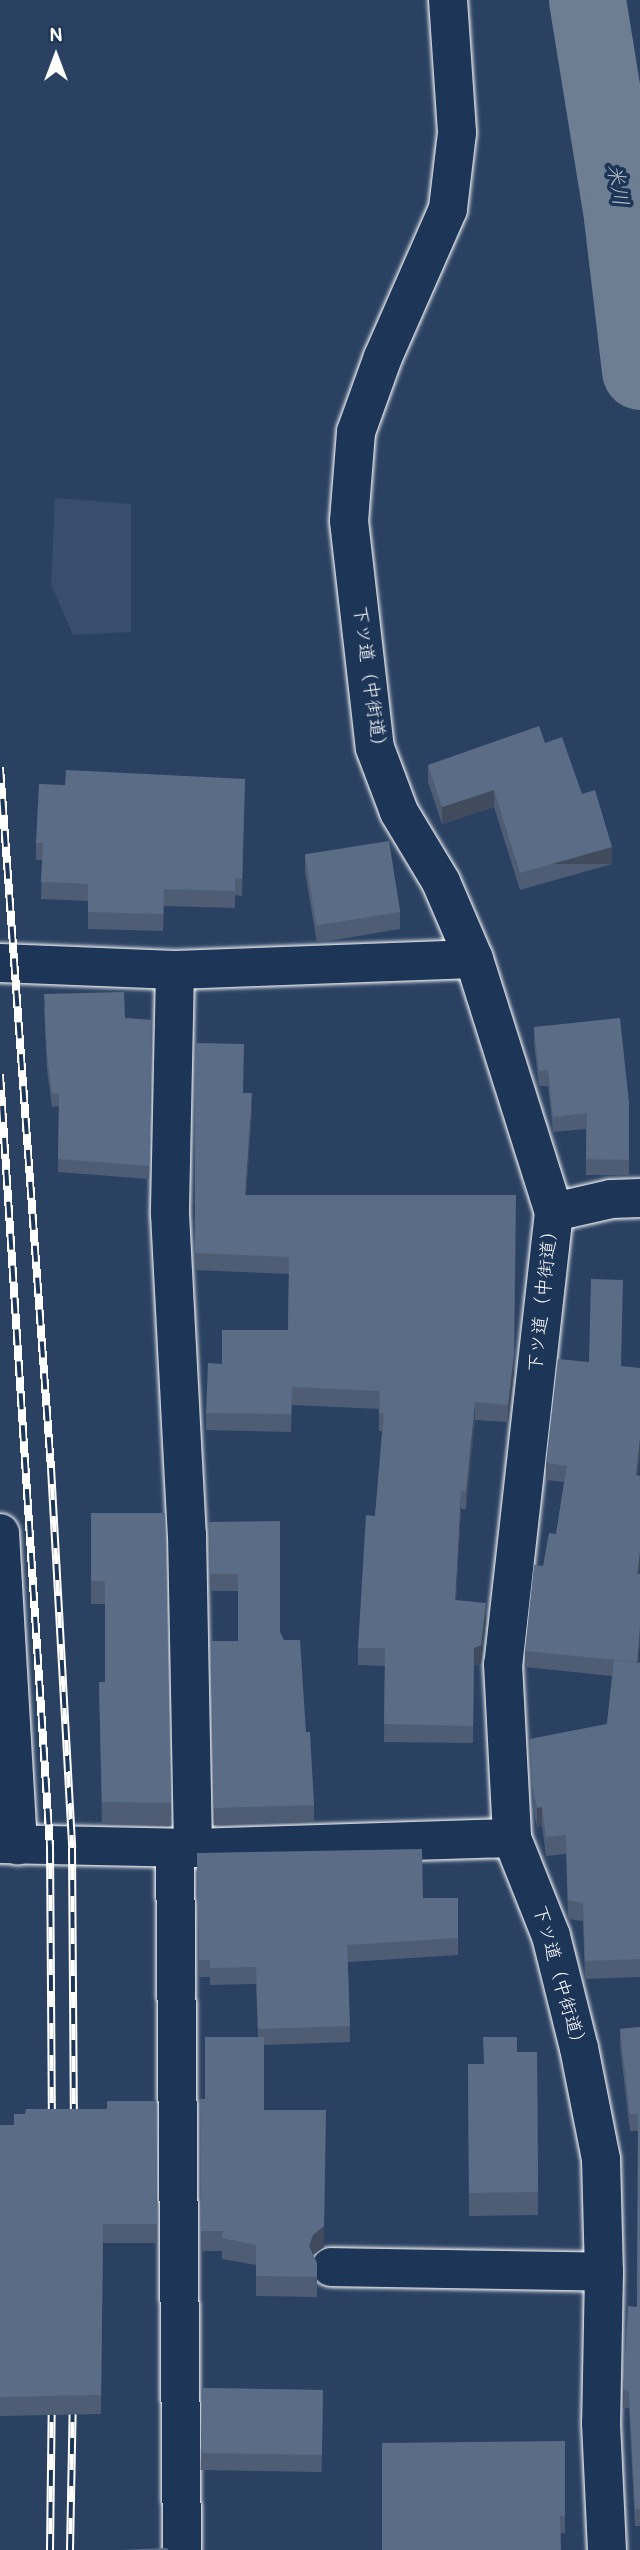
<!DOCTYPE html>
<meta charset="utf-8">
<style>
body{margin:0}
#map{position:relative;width:640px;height:2550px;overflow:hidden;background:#2a4161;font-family:Pangolin,"Klee One",sans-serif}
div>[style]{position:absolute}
.built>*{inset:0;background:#394e6c}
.river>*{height:77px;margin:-38.5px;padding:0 38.5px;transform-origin:38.5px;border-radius:38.5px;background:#6d7d92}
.roads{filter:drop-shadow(0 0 2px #fff) drop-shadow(0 0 2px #fff)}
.street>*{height:38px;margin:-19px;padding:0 19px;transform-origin:19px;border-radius:19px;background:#1d3557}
.rail>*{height:8px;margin-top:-4px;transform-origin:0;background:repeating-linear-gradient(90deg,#1d3557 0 16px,#fff 0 32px);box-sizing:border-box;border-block:2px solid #fff}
.wall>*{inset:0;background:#4e5d73;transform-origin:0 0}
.shaded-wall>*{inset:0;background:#404c5e;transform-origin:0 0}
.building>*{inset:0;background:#5b6c86;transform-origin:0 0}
span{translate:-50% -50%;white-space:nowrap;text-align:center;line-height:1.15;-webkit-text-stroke:7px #1d3557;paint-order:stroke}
.street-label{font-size:19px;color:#fff}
.water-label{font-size:21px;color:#b6bec8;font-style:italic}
.north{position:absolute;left:21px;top:21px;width:70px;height:70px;-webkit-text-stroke:5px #1d3557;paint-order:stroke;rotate:0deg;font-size:19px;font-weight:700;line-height:28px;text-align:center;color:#fff}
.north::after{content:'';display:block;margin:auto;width:24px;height:32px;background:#fff;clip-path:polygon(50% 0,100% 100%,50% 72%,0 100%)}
</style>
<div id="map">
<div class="built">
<i style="clip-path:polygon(55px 498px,131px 504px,131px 632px,73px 635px,51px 585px)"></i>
</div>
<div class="river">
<i style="left:587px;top:0;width:220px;rotate:80.8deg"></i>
<i style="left:622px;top:217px;width:155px;rotate:83.3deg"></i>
</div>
<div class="roads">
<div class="street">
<i style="left:448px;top:0;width:133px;rotate:86.1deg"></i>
<i style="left:457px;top:133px;width:77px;rotate:96.8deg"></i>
<i style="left:448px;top:209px;width:162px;rotate:113.7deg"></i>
<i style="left:383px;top:357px;width:80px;rotate:109.8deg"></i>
<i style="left:356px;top:432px;width:89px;rotate:94.5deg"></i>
<i style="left:349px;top:521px;width:228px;rotate:83.5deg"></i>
<i style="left:375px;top:748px;width:68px;rotate:69.4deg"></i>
<i style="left:399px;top:812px;width:82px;rotate:59deg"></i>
<i style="left:441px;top:882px;width:84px;rotate:66.8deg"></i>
<i style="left:474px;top:959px;width:265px;rotate:72.5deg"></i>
<i style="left:554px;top:1212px;width:455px;rotate:96.4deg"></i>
<i style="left:503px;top:1664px;width:174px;rotate:87deg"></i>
<i style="left:512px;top:1838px;width:105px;rotate:68.3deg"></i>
<i style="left:551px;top:1936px;width:115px;rotate:76deg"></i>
<i style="left:579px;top:2048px;width:113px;rotate:78.8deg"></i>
<i style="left:601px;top:2159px;width:113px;rotate:88.5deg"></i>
<i style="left:604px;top:2272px;width:151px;rotate:91.1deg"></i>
<i style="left:601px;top:2423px;width:127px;rotate:87.3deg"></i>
<i style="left:0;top:963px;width:175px;rotate:2.3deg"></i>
<i style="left:175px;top:970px;width:299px;rotate:-2.1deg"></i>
<i style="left:175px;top:970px;width:244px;rotate:91.2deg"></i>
<i style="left:170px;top:1214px;width:320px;rotate:87deg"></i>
<i style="left:187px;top:1534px;width:314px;rotate:88.9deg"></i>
<i style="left:554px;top:1212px;width:58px;rotate:-12.8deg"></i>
<i style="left:611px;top:1199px;width:29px;rotate:-2deg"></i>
<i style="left:0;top:1533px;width:313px;rotate:86.7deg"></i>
<i style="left:0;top:1844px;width:193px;rotate:1.2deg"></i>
<i style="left:193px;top:1848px;width:319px;rotate:-1.8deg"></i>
<i style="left:175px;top:1848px;width:702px;rotate:89.43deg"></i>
<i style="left:331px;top:2267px;width:273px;rotate:1deg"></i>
</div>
</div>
<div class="rail">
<i style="left:0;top:767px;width:703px;rotate:85.84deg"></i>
<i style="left:51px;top:1468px;width:381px;rotate:86.8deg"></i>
<i style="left:72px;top:1848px;width:282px;rotate:89.6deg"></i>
<i style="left:0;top:1074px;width:775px;rotate:86.3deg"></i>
<i style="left:50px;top:1847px;width:283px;rotate:89.6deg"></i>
<i style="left:50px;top:2550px;width:154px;rotate:-89.3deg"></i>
<i style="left:70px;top:2550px;width:154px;rotate:-88.9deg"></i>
</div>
<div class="wall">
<i style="clip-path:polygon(545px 743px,582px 794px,612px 864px,520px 890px,494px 807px,442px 824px,428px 782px,428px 765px)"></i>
<i style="clip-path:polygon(245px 779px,242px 896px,235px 895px,235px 908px,164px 906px,163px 931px,88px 929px,88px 901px,41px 899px,42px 860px,36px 860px,36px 843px,65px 785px)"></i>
<i style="clip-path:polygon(305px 855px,400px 912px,400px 929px,317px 943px,305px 872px)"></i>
<i style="clip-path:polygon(44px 1007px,125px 1018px,152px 1020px,149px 1179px,58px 1172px,59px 1106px,52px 1107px,47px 1069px)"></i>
<i style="clip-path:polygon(534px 1027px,629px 1103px,629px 1175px,586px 1175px,586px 1129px,553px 1132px,548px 1086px,539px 1086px,534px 1043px)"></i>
<i style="clip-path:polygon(195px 1043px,243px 1093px,252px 1111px,246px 1195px,514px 1371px,508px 1422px,475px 1420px,466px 1509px,461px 1509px,456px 1600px,486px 1620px,481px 1663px,474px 1666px,473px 1743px,384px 1742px,385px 1666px,358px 1665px,358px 1648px,375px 1516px,382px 1431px,379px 1431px,379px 1409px,292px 1405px,291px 1432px,206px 1430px,206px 1413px,222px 1364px,288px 1330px,289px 1274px,195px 1270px)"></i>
<i style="clip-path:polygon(622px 1366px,640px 1455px,638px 1475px,639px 1574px,639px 1662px,640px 1663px,640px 1977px,585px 1979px,583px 1921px,568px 1919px,566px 1854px,546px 1856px,542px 1826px,537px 1827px,532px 1803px,530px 1739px,607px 1724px,612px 1676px,525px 1667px,525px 1651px,543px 1566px,556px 1534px,564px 1482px,546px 1480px,546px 1463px)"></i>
<i style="clip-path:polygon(91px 1513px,171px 1803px,171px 1826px,102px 1824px,99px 1682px,105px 1682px,105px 1604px,91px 1604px)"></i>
<i style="clip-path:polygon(209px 1522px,280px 1632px,306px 1732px,314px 1805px,314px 1822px,214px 1825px,211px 1641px,238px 1641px,238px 1591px,210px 1591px)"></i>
<i style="clip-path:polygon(197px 1853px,423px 1898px,458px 1898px,458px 1955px,348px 1962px,350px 2042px,264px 2045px,264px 2110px,324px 2247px,313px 2255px,317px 2263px,317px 2297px,256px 2296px,256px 2265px,222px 2259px,222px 2251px,201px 2251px,200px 2099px,205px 2099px,258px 2037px,256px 1984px,210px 1985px,210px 1977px,199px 1977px)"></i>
<i style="clip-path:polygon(640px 2027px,640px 2526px,635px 2526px,629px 2408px,623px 2408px,623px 2390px,637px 2307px,638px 2131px,630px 2131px,620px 2046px,620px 2029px)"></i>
<i style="clip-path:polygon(517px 2052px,537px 2052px,538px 2215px,469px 2216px,468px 2064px,484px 2064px)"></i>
<i style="clip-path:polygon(156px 2101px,157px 2243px,103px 2243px,101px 2414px,0 2416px,0 2125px,14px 2125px,25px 2114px,107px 2109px)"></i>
<i style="left:202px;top:2388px;width:121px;height:82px;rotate:1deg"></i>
<i style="clip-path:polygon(565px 2441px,565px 2533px,382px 2550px)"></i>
</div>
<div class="shaded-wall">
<i style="clip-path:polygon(494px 790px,494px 807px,442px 824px,442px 807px)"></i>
<i style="left:612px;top:847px;width:17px;height:96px;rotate:90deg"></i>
<i style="clip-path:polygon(252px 1093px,252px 1111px,245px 1212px,245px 1195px)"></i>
<i style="clip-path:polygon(516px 1212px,514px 1371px,508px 1422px,508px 1405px)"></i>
<i style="clip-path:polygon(475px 1402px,475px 1420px,466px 1509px,466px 1492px)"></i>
<i style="clip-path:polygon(640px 1438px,640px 1455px,636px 1492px,636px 1475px)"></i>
<i style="clip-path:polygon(461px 1491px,461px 1509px,455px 1617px,455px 1600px)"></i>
<i style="clip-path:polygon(640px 1552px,640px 1569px,637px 1590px,637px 1574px)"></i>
<i style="clip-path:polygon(486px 1603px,486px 1620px,481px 1663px,474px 1666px,473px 1743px,474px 1648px)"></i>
<i style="clip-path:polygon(640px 1628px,640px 1645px,637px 1678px,637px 1662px)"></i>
<i style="left:542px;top:1807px;width:19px;height:5px;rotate:90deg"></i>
<i style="clip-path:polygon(326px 2110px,324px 2247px,313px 2255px,309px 2246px)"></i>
</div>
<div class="building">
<i style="clip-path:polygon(539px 726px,545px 743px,562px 737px,582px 794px,595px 790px,612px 847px,520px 873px,494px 790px,442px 807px,428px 765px)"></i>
<i style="clip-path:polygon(66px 770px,245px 779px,242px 879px,235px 878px,235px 891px,164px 889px,163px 914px,88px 912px,88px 884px,41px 882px,43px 843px,36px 843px,39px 784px,65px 785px)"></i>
<i style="left:389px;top:841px;width:72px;height:85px;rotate:81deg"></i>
<i style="clip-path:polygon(124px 992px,125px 1018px,152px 1020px,149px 1166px,58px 1159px,59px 1093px,52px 1094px,47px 1055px,44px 994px)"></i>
<i style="clip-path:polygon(620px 1018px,629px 1103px,629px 1160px,586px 1159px,587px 1113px,553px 1117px,548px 1070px,539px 1071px,534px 1027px)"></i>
<i style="clip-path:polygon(195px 1043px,244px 1044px,243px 1093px,252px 1093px,245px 1195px,516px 1195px,514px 1354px,508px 1405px,475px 1402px,466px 1492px,461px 1491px,455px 1600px,486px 1603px,481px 1645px,474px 1648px,473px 1726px,384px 1724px,385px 1648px,358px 1648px,366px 1515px,375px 1516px,384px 1414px,379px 1413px,380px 1391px,292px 1387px,291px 1414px,206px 1413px,208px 1363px,222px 1364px,222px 1330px,288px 1330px,289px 1257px,195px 1253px)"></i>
<i style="clip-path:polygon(591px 1279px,623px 1280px,621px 1366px,640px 1368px,640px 1438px,636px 1475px,640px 1476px,640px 1552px,637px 1574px,640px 1574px,640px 1628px,637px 1662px,525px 1651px,534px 1565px,543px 1566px,549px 1533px,556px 1534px,567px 1466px,546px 1463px,558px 1359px,589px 1362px)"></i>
<i style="clip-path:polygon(91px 1513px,165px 1513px,171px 1803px,102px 1802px,99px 1682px,105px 1682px,105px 1581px,91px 1581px)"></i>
<i style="clip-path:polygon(280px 1521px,280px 1632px,284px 1640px,300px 1640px,306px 1732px,310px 1732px,314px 1805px,214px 1808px,211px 1641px,238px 1641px,238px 1574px,210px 1574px,209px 1522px)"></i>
<i style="clip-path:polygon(614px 1660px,640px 1663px,640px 1959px,585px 1961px,583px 1903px,568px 1900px,566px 1835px,546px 1837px,542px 1807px,537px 1808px,532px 1784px,530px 1739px,607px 1724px)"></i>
<i style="clip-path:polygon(422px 1849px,423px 1898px,458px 1898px,458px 1938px,347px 1945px,350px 2026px,258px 2029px,256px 1967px,210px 1968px,210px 1960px,199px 1960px,197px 1853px)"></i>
<i style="clip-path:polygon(640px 2027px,640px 2509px,635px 2509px,629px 2391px,623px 2390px,628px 2306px,637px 2307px,638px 2114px,630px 2114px,620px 2029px)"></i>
<i style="clip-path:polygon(205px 2037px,264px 2037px,264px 2110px,326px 2110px,324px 2226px,313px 2235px,309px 2246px,317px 2263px,317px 2277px,256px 2276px,256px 2245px,222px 2238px,223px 2231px,201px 2231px,200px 2099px,205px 2099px)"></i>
<i style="clip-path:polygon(483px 2037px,517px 2037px,517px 2052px,537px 2052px,538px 2192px,469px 2193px,468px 2064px,484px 2064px)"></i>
<i style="clip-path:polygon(107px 2101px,156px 2101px,157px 2224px,103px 2224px,101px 2395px,0 2397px,0 2125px,14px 2125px,14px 2114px,25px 2114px,26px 2109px,107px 2109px)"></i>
<i style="left:202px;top:2388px;width:121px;height:65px;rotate:1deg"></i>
<i style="clip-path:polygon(565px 2441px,565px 2516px,560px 2516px,561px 2550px,382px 2550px,382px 2443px)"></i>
<i style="clip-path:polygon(167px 2548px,168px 2550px,121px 2550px)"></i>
</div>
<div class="street-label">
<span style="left:369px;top:681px;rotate:82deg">下ツ道（中街道）</span>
<span style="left:544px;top:1297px;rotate:-84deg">下ツ道（中街道）</span>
<span style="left:559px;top:1979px;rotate:74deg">下ツ道（中街道）</span>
</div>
<div class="water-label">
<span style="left:617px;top:185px;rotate:81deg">米川</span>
</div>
<div class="north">N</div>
</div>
